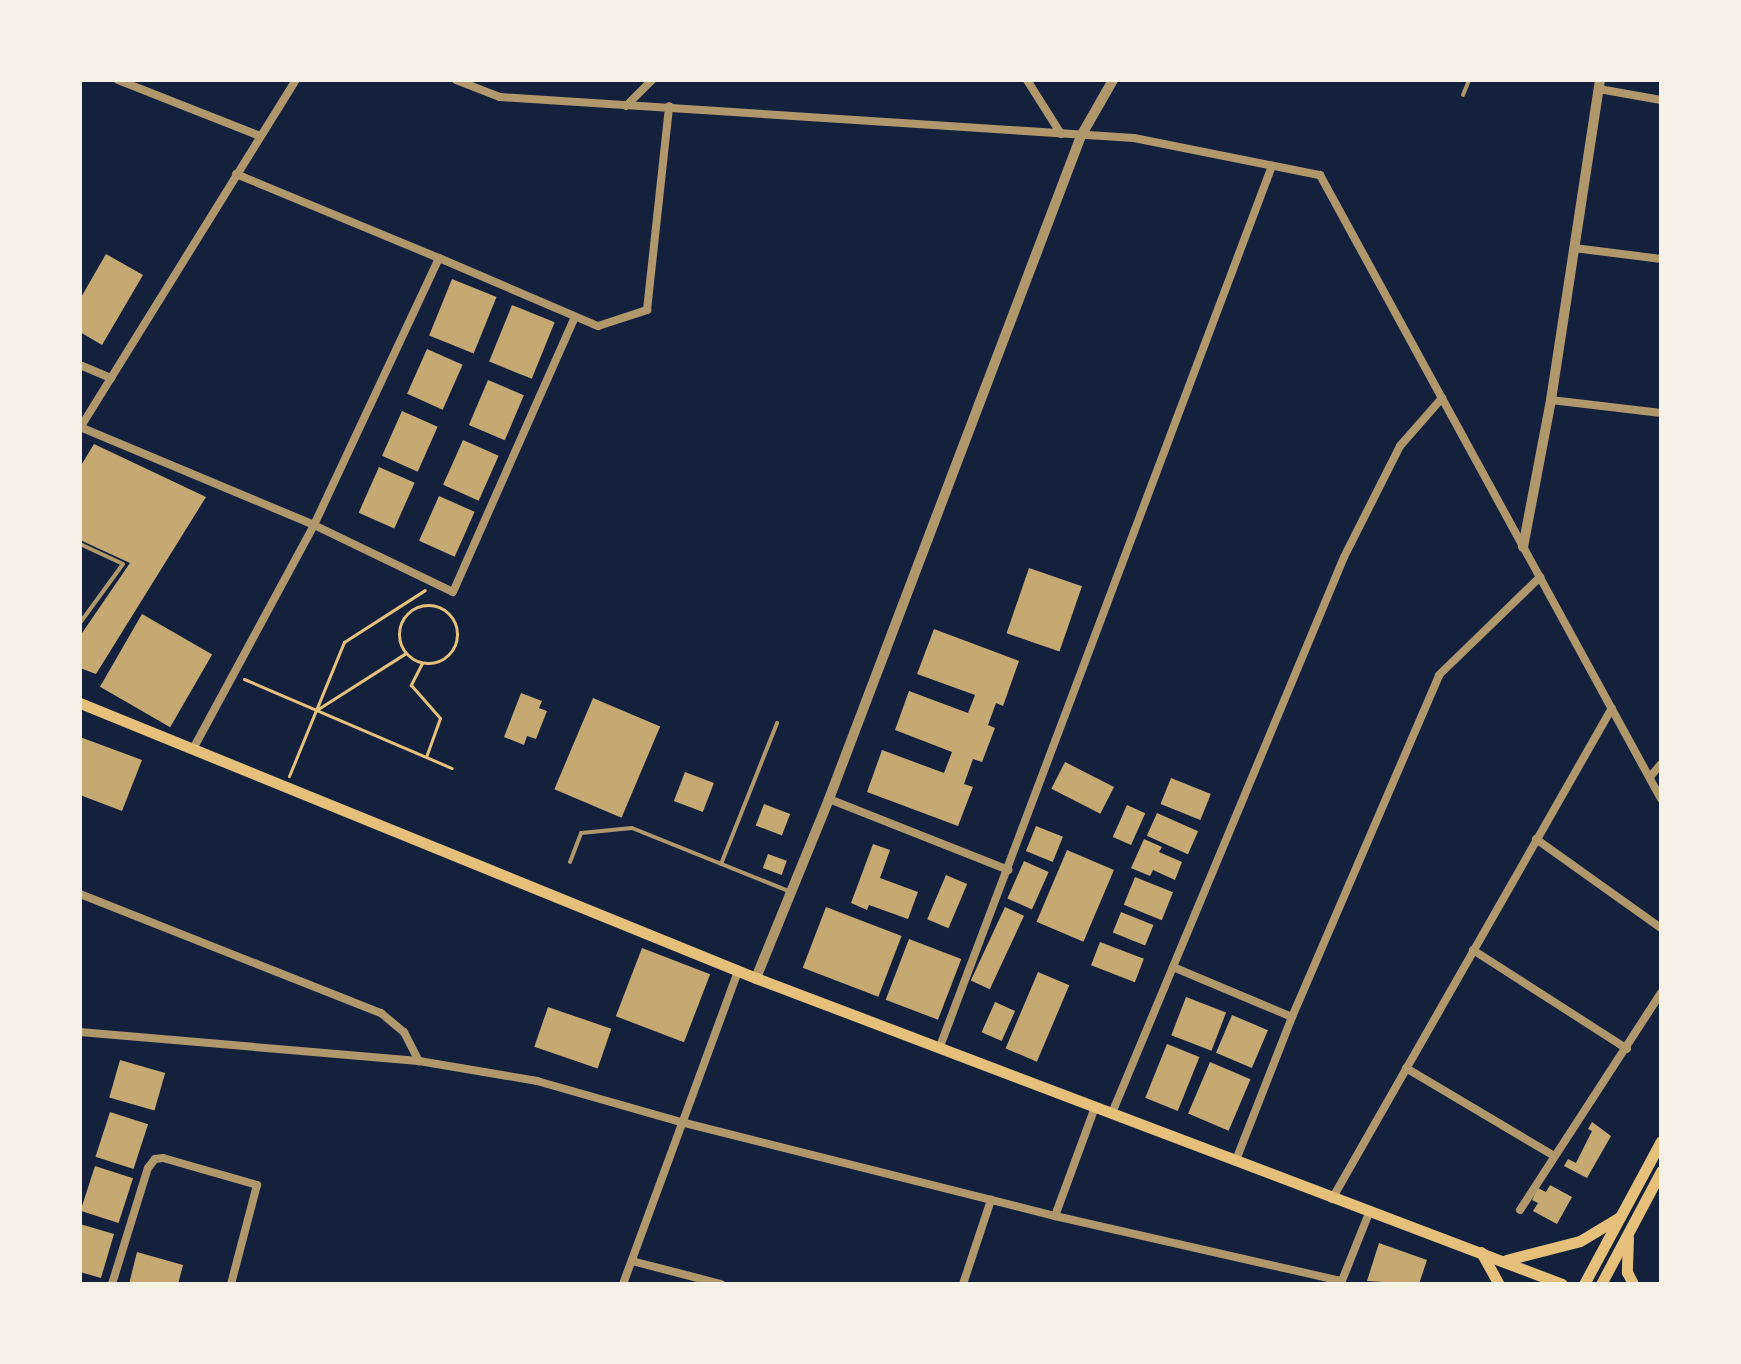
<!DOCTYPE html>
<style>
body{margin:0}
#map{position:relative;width:1741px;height:1364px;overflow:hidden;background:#14213d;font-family:"Roboto Condensed",sans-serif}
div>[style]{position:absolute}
.building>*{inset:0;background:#c6a872;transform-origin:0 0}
.path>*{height:3px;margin:-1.5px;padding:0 1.5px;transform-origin:1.5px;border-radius:1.5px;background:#e5c07b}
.path>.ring{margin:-1.5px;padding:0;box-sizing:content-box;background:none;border:3px solid #e5c07b;border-radius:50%}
.service>*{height:4px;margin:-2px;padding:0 2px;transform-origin:2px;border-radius:2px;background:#b1986c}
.minor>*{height:8px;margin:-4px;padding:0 4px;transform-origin:4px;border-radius:4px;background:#b1986c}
.tertiary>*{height:10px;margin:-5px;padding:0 5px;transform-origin:5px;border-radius:5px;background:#b1986c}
.secondary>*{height:11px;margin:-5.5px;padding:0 5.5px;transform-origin:5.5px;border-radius:5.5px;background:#e5c07b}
span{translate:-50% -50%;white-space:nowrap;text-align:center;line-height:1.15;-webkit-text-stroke:6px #f6f1e7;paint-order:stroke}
.frame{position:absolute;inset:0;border:82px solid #f6f1e7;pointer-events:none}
</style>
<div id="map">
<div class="building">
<i style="clip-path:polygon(106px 254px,143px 275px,102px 345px,80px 332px,80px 299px)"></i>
<i style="left:452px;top:279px;width:48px;height:61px;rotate:22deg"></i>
<i style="left:512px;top:305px;width:46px;height:61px;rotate:22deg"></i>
<i style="left:427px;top:349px;width:39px;height:49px;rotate:24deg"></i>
<i style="left:488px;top:380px;width:39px;height:49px;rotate:23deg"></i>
<i style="left:402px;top:411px;width:39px;height:49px;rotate:24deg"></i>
<i style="left:463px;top:440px;width:39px;height:49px;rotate:24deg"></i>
<i style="clip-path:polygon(94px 444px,206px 497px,96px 674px,80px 668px,80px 636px,130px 563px,80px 540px,80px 467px)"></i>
<i style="left:379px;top:467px;width:39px;height:50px;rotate:24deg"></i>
<i style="left:439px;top:496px;width:39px;height:49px;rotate:24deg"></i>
<i style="left:1029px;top:568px;width:56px;height:69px;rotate:19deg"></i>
<i style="left:142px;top:614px;width:81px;height:84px;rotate:30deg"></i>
<i style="clip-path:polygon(934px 629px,1019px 661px,1003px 706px,996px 703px,988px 725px,995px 728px,982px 762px,973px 759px,964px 784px,973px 787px,958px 826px,867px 792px,882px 750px,944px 773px,952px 752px,895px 730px,909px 691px,968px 713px,975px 695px,917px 674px)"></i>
<i style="clip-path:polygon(521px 693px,542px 701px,539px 708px,547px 711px,536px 739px,527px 736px,524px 745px,504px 737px)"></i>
<i style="left:593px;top:698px;width:73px;height:99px;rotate:23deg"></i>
<i style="clip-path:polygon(80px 737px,142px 760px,122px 811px,80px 795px)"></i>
<i style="left:1065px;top:762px;width:55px;height:30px;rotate:27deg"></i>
<i style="left:685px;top:772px;width:31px;height:31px;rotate:21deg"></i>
<i style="left:1171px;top:778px;width:43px;height:28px;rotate:22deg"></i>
<i style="left:764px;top:804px;width:28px;height:23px;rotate:21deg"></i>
<i style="left:1127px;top:805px;width:20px;height:35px;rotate:24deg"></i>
<i style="left:1157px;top:813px;width:45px;height:25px;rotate:24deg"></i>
<i style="left:1036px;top:826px;width:29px;height:27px;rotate:22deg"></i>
<i style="clip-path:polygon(1144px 839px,1162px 847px,1159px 852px,1182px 862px,1175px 880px,1153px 870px,1150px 876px,1131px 868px)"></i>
<i style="clip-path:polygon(873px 844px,890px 850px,880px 878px,918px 892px,908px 919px,869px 905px,867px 910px,851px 903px)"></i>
<i style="left:1067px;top:850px;width:51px;height:78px;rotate:23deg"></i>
<i style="left:768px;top:854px;width:20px;height:15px;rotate:20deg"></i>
<i style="left:1024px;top:861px;width:27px;height:41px;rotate:24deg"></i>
<i style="left:946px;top:875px;width:23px;height:48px;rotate:23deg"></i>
<i style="left:1135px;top:877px;width:41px;height:30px;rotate:22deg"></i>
<i style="left:826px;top:907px;width:81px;height:65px;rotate:21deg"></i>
<i style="left:1005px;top:907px;width:21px;height:81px;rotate:25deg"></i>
<i style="left:1121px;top:912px;width:35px;height:22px;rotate:22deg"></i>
<i style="left:909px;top:939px;width:56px;height:65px;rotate:21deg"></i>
<i style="left:1100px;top:942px;width:47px;height:25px;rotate:21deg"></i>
<i style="left:642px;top:948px;width:73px;height:73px;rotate:21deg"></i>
<i style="left:1038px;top:972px;width:34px;height:83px;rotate:23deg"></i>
<i style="left:1186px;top:997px;width:43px;height:41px;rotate:21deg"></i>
<i style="left:995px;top:1002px;width:22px;height:33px;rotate:24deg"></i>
<i style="left:548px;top:1007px;width:67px;height:42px;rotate:19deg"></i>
<i style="left:1232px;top:1015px;width:39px;height:41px;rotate:23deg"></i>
<i style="left:1167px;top:1044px;width:35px;height:58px;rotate:22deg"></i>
<i style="left:120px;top:1060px;width:47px;height:39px;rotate:16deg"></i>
<i style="left:1210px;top:1062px;width:44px;height:56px;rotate:23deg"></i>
<i style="left:110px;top:1112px;width:40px;height:47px;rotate:18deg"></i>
<i style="clip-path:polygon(1592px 1122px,1611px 1136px,1587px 1178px,1564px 1166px,1568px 1159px,1576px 1163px,1592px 1131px,1588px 1129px)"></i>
<i style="left:95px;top:1166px;width:40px;height:47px;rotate:18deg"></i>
<i style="clip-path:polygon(1550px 1185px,1572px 1197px,1557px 1224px,1533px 1211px,1538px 1203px,1532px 1200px,1538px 1188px,1546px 1192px)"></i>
<i style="clip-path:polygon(80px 1224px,114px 1234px,101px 1278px,80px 1272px)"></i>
<i style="clip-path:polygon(1379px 1243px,1427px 1260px,1419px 1284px,1367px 1281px)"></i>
<i style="clip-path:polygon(137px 1252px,183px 1265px,178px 1284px,129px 1284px)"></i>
</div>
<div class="path">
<i class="ring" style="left:399px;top:605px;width:55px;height:55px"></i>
<i style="left:422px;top:663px;width:25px;rotate:117deg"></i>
<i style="left:411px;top:685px;width:44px;rotate:48.7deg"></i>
<i style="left:440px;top:718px;width:41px;rotate:109.7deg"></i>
<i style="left:244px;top:679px;width:226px;rotate:23.2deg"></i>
<i style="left:318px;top:709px;width:104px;rotate:-32.5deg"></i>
<i style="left:289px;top:776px;width:145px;rotate:-67.7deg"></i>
<i style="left:344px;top:642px;width:96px;rotate:-32.7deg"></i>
</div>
<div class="service">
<i style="left:1463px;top:95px;width:16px;rotate:-68deg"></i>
<i style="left:80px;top:544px;width:47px;rotate:24.9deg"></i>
<i style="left:123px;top:564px;width:73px;rotate:126.1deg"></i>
<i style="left:570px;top:862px;width:31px;rotate:-69deg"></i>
<i style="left:581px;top:833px;width:51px;rotate:-5.6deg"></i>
<i style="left:632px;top:828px;width:169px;rotate:21.9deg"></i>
<i style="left:721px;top:864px;width:152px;rotate:-68.3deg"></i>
</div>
<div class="minor">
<i style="left:118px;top:80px;width:153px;rotate:21.5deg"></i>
<i style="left:456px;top:80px;width:47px;rotate:21.1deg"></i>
<i style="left:500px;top:97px;width:635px;rotate:3.7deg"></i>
<i style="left:1134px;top:138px;width:190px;rotate:11.3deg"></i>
<i style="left:1320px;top:175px;width:711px;rotate:61.34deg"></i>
<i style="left:1027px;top:80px;width:64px;rotate:57.8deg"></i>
<i style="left:1599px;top:89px;width:63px;rotate:10.1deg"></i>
<i style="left:626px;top:106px;width:37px;rotate:-45deg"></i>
<i style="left:236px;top:174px;width:220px;rotate:22.5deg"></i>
<i style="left:1574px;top:248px;width:88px;rotate:7.2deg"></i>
<i style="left:80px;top:365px;width:34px;rotate:23deg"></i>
<i style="left:1551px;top:400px;width:111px;rotate:6.7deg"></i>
<i style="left:80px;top:427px;width:254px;rotate:22.7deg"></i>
<i style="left:314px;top:525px;width:154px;rotate:25.7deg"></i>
<i style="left:453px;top:592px;width:301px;rotate:-66.1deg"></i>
<i style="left:80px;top:428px;width:410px;rotate:-58.2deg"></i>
<i style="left:193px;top:749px;width:255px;rotate:-61.6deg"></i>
<i style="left:314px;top:525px;width:295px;rotate:-64.9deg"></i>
<i style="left:439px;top:258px;width:173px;rotate:23.2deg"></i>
<i style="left:598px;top:326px;width:52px;rotate:-18.1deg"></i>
<i style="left:647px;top:310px;width:205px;rotate:-83.8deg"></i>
<i style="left:1650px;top:777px;width:17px;rotate:-50deg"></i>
<i style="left:829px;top:799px;width:193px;rotate:21.6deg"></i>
<i style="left:1536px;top:839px;width:153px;rotate:35.5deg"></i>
<i style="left:80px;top:894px;width:324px;rotate:21.6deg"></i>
<i style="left:381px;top:1013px;width:30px;rotate:40deg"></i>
<i style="left:404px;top:1032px;width:33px;rotate:63deg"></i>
<i style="left:1473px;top:950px;width:183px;rotate:32.7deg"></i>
<i style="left:1173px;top:967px;width:129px;rotate:22.8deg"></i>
<i style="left:80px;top:1032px;width:340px;rotate:4.9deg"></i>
<i style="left:419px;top:1061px;width:120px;rotate:9.6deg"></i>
<i style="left:537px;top:1081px;width:150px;rotate:15.9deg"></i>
<i style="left:681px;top:1122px;width:386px;rotate:14.1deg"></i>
<i style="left:1055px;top:1216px;width:294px;rotate:12.8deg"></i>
<i style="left:939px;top:1049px;width:944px;rotate:-69.34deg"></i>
<i style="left:1406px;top:1068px;width:172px;rotate:30.7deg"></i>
<i style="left:1112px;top:1113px;width:602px;rotate:-67.35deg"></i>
<i style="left:1344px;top:557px;width:124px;rotate:-63.2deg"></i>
<i style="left:1400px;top:446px;width:64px;rotate:-48.8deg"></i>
<i style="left:1236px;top:1160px;width:154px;rotate:-68.6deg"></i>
<i style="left:1292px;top:1017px;width:372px;rotate:-66.7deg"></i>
<i style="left:1439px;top:675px;width:141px;rotate:-44.1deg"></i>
<i style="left:1332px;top:1199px;width:565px;rotate:-60.31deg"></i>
<i style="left:1520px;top:1210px;width:259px;rotate:-57deg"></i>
<i style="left:1055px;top:1216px;width:116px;rotate:-69.8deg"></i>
<i style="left:632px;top:1261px;width:92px;rotate:14.5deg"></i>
<i style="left:1341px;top:1283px;width:75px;rotate:-68.2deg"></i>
<i style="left:112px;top:1284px;width:121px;rotate:-72.8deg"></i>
<i style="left:148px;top:1168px;width:11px;rotate:-52deg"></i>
<i style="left:155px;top:1159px;width:8px;rotate:-7deg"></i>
<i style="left:163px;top:1158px;width:98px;rotate:16deg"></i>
<i style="left:257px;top:1185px;width:102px;rotate:104.7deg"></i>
<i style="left:623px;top:1284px;width:333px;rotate:-69.8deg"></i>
<i style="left:963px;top:1284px;width:89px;rotate:-71.6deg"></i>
</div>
<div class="tertiary">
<i style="left:1523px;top:547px;width:150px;rotate:-79.2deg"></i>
<i style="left:1551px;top:400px;width:324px;rotate:-81.3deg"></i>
<i style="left:756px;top:978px;width:193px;rotate:-67.8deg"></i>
<i style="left:829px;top:799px;width:709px;rotate:-69.19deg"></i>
<i style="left:1081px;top:136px;width:64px;rotate:-60.3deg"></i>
</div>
<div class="secondary">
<i style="left:80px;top:703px;width:730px;rotate:22.14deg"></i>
<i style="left:756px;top:978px;width:862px;rotate:20.79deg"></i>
<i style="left:1628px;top:1238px;width:34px;rotate:92deg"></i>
<i style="left:1627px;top:1272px;width:13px;rotate:63deg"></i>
<i style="left:1481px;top:1252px;width:37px;rotate:61deg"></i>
<i style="left:1506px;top:1260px;width:76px;rotate:-14.4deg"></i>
<i style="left:1580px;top:1241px;width:47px;rotate:-31deg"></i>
<i style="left:1584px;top:1284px;width:162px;rotate:-61.7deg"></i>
<i style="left:1601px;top:1284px;width:128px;rotate:-62deg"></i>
</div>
<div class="frame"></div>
</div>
